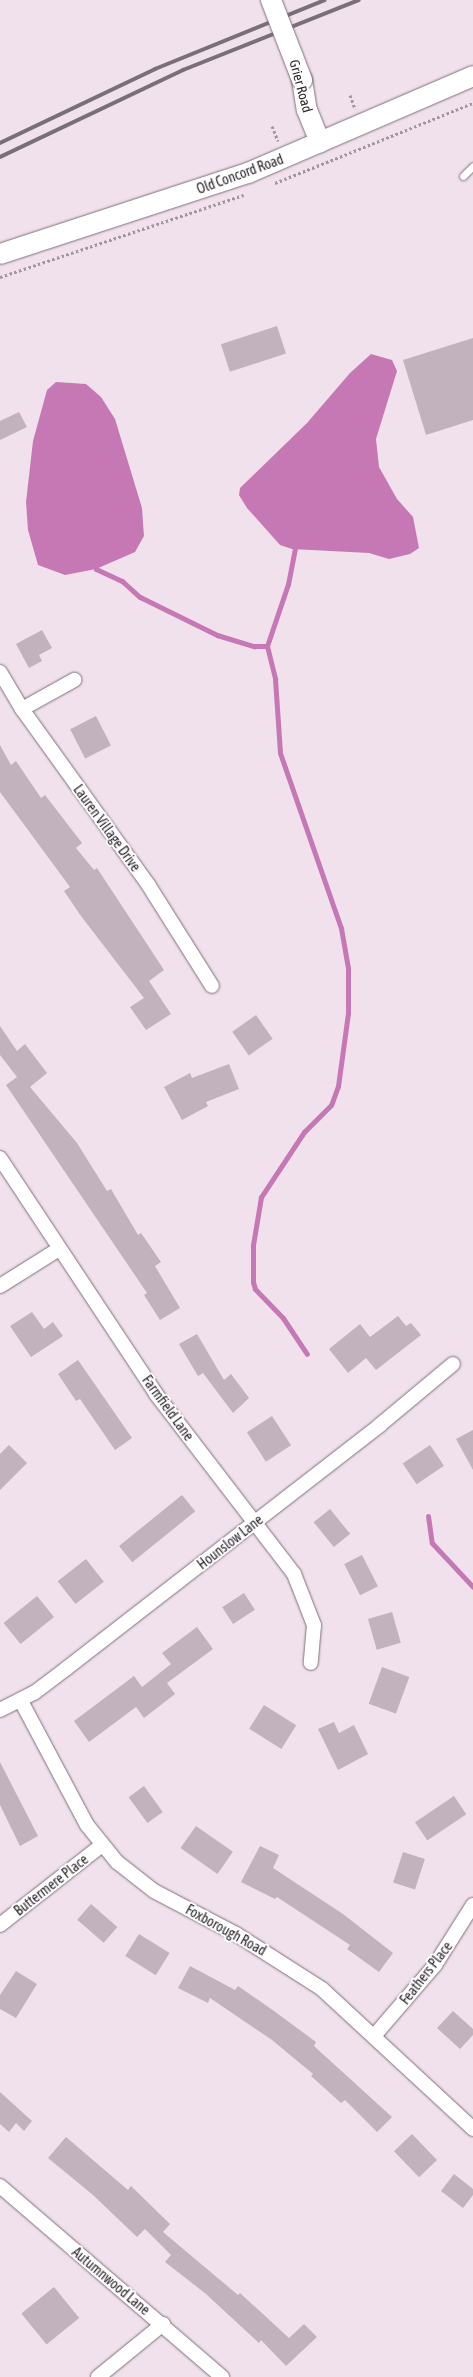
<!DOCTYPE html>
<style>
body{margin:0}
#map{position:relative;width:473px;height:2377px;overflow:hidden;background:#f1e1ed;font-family:"Asap Condensed",sans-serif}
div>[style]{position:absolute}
.water>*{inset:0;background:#c678b4}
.stream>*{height:5px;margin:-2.5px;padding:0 2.5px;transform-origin:2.5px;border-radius:2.5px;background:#c678b4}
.building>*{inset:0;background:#c1b2bd;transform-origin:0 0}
.path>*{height:3px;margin-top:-1.5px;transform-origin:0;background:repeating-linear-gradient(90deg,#a1959e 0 2.5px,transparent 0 5px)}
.roads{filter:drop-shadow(0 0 1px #7e707a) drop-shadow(0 0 1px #7e707a)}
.lane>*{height:7px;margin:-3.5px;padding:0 3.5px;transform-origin:3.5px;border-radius:3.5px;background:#fff}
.street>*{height:14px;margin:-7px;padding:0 7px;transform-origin:7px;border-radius:7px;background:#fff}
.secondary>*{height:20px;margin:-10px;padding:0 10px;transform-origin:10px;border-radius:10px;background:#fff}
.rail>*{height:4px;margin:-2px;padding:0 2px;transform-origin:2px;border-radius:2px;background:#797077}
.bridges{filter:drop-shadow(0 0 1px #7e707a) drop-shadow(0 0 1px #7e707a)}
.secondary-bridge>*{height:20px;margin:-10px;padding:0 10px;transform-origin:10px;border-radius:10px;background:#fff}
span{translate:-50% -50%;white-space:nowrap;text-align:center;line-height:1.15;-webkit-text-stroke:4px #fff;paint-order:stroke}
.street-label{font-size:14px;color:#2d272c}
</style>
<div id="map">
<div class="water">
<i style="clip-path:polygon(371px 354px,392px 360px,397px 371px,376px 439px,379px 467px,397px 499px,413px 517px,419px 548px,410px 554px,389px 559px,369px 553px,292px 549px,280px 545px,247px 508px,239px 495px,240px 488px,307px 423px,350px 373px)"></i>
<i style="clip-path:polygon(56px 382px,86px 384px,101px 397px,115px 419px,142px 508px,143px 523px,144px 536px,135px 552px,96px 569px,65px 575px,38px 565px,28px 530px,26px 502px,33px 441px,47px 390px)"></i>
</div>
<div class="stream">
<i style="left:296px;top:543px;width:42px;rotate:101deg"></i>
<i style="left:288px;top:584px;width:65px;rotate:108.7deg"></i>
<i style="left:267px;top:646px;width:34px;rotate:76deg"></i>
<i style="left:275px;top:679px;width:74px;rotate:86.1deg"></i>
<i style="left:280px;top:753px;width:185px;rotate:70.8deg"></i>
<i style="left:341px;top:928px;width:41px;rotate:80.1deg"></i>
<i style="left:348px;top:968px;width:45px;rotate:90deg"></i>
<i style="left:348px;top:1013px;width:74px;rotate:97.8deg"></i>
<i style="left:338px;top:1086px;width:20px;rotate:110deg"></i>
<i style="left:331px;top:1105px;width:38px;rotate:135deg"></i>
<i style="left:304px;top:1132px;width:78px;rotate:123.5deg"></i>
<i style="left:261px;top:1197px;width:49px;rotate:99.5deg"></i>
<i style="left:253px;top:1245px;width:37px;rotate:90deg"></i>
<i style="left:253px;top:1282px;width:7px;rotate:74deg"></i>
<i style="left:255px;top:1289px;width:40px;rotate:46deg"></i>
<i style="left:283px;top:1318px;width:43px;rotate:56.3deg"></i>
<i style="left:95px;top:563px;width:6px;rotate:81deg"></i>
<i style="left:96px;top:569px;width:29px;rotate:25deg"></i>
<i style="left:122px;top:581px;width:24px;rotate:42deg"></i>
<i style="left:140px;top:597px;width:86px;rotate:26.3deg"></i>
<i style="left:217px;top:635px;width:39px;rotate:17deg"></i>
<i style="left:254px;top:646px;width:13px"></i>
<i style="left:428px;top:1516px;width:27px;rotate:82deg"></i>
<i style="left:432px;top:1543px;width:60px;rotate:47deg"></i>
</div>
<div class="building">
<i style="left:277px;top:326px;width:29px;height:59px;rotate:72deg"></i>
<i style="clip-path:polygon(473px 338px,473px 420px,426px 435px,403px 360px)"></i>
<i style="clip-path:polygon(19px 412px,27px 427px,0 440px,0 421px)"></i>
<i style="clip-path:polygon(42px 630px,52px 648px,39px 655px,42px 661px,29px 668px,16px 644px)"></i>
<i style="left:96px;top:716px;width:33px;height:29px;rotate:63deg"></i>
<i style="clip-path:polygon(0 745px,11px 765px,16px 761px,41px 798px,45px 795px,82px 843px,76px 848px,94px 870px,97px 868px,164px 970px,149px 981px,171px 1014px,146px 1030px,130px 1007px,144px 998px,81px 916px,64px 891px,70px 887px,0 792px)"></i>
<i style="left:256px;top:1015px;width:29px;height:29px;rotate:55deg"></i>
<i style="clip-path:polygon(0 1026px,17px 1051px,25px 1044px,47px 1073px,30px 1087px,77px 1143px,107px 1191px,111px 1189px,138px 1235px,141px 1233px,161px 1262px,155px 1266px,180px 1308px,160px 1320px,144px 1295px,147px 1293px,6px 1085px,17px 1077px,0 1055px)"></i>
<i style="clip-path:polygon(229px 1064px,239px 1089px,206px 1102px,208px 1106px,182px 1120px,164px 1087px,190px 1073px,192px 1078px)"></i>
<i style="clip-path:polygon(32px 1312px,44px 1329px,53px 1322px,63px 1336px,31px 1357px,10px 1326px)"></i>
<i style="clip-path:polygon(398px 1316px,406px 1326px,411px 1323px,421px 1335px,376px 1370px,366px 1358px,348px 1373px,329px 1349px,360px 1324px,370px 1337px)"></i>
<i style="clip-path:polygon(197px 1334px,224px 1380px,231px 1374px,249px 1398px,233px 1413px,203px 1373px,198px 1376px,179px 1344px)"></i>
<i style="clip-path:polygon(78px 1360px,132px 1438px,115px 1450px,80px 1399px,76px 1401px,58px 1374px)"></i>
<i style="left:272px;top:1416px;width:35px;height:30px;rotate:57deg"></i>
<i style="clip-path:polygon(473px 1430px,473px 1470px,456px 1439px)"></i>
<i style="clip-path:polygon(9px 1445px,27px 1463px,0 1490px,0 1454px)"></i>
<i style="left:430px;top:1445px;width:25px;height:33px;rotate:56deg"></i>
<i style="left:182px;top:1495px;width:21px;height:81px;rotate:51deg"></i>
<i style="left:330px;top:1509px;width:32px;height:21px;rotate:51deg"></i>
<i style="left:362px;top:1555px;width:35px;height:20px;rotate:63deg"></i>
<i style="left:86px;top:1559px;width:29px;height:36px;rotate:52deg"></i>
<i style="left:244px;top:1593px;width:20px;height:26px;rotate:57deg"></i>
<i style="left:37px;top:1596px;width:27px;height:43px;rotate:51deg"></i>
<i style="left:392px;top:1612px;width:32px;height:25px;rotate:74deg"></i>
<i style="clip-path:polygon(197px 1627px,213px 1649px,167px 1683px,175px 1694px,144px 1718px,136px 1707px,89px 1742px,74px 1721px,134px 1676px,142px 1687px,171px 1664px,162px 1653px)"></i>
<i style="left:382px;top:1667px;width:29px;height:39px;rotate:20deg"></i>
<i style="left:264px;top:1705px;width:38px;height:28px;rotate:32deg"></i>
<i style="clip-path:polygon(334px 1722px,339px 1733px,354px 1725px,368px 1754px,338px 1770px,318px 1729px)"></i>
<i style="clip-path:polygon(0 1762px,38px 1836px,20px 1846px,0 1805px)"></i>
<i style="left:144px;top:1786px;width:32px;height:19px;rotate:54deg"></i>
<i style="left:454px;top:1796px;width:22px;height:47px;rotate:56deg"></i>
<i style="left:196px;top:1826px;width:45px;height:27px;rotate:35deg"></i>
<i style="clip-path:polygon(260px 1846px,279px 1855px,273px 1868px,343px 1914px,393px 1953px,379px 1972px,347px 1949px,350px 1945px,277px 1897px,275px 1899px,241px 1882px)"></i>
<i style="left:403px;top:1852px;width:23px;height:32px;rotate:18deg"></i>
<i style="left:91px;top:1904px;width:35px;height:21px;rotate:41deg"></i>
<i style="left:139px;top:1934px;width:36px;height:26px;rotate:32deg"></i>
<i style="clip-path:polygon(190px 1966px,235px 1990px,238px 1986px,274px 2011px,316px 2042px,314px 2046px,392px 2117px,377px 2132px,345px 2100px,341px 2103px,311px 2076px,313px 2074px,272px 2040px,210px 1998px,208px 2003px,178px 1988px)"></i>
<i style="clip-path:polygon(16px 1971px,37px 1984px,16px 2018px,0 2009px,0 1995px)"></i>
<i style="clip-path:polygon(453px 2011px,473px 2029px,473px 2035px,460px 2049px,437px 2028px)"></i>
<i style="clip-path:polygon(0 2092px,32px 2121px,24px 2131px,16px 2123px,9px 2132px,0 2124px)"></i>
<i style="left:412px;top:2134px;width:36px;height:25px;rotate:46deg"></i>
<i style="clip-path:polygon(66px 2137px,128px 2190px,131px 2186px,170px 2224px,163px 2232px,238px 2295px,240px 2293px,289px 2338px,304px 2324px,317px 2337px,286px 2366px,261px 2340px,259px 2343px,206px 2294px,165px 2262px,171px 2255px,145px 2229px,137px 2237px,93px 2195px,48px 2158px)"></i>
<i style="clip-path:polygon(454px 2174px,473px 2189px,473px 2195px,463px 2208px,441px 2191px)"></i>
<i style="left:54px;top:2287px;width:40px;height:42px;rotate:51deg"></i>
</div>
<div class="path">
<i style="left:350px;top:95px;width:15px;rotate:70deg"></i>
<i style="left:272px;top:126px;width:16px;rotate:68deg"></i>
<i style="left:275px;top:183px;width:214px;rotate:-22deg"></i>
<i style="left:0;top:277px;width:257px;rotate:-18.6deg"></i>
</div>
<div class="roads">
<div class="lane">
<i style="left:463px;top:176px;width:14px;rotate:-45deg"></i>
</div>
<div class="street">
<i style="left:0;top:672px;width:43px;rotate:59.3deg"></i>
<i style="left:22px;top:709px;width:218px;rotate:54.3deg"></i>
<i style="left:149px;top:886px;width:118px;rotate:57.8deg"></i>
<i style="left:22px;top:709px;width:60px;rotate:-29.1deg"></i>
<i style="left:0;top:1158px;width:283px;rotate:56.5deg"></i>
<i style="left:156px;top:1394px;width:227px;rotate:52.5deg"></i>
<i style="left:294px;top:1574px;width:55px;rotate:68.6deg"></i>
<i style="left:314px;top:1625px;width:38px;rotate:95deg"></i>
<i style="left:0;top:1286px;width:70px;rotate:-32.1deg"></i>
<i style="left:21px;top:1701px;width:140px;rotate:62deg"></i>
<i style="left:87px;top:1825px;width:48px;rotate:51deg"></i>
<i style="left:117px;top:1862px;width:47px;rotate:38.1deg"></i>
<i style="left:154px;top:1891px;width:93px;rotate:27.7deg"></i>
<i style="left:236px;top:1934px;width:102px;rotate:32.6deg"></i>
<i style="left:322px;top:1989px;width:206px;rotate:42.8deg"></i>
<i style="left:0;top:1710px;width:38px;rotate:-27deg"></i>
<i style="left:34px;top:1693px;width:41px;rotate:-37.1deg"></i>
<i style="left:67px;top:1668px;width:396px;rotate:-37.8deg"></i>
<i style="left:380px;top:1425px;width:95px;rotate:-39.9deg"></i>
<i style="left:0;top:1925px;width:130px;rotate:-38.1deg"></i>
<i style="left:374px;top:2036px;width:94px;rotate:-49.3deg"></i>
<i style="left:435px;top:1965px;width:71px;rotate:-57.7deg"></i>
<i style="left:0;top:2186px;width:293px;rotate:40.7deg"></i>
<i style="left:98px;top:2377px;width:84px;rotate:-39.2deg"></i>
</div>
<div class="secondary">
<i style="left:302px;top:80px;width:30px;rotate:81deg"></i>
<i style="left:307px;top:110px;width:35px;rotate:68deg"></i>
<i style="left:0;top:254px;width:261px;rotate:-18.1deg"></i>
<i style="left:248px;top:173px;width:245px;rotate:-23.3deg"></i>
</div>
</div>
<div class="rail">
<i style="left:0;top:143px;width:172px;rotate:-25.5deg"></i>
<i style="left:155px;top:69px;width:183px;rotate:-22.1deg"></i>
<i style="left:0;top:157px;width:203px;rotate:-25.4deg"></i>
<i style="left:183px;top:70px;width:189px;rotate:-21.7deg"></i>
</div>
<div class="bridges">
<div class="secondary-bridge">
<i style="left:271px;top:0;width:86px;rotate:68.8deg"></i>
</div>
</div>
<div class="street-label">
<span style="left:301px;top:86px;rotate:75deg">Grier Road</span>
<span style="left:240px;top:174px;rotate:-20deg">Old Concord Road</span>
<span style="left:107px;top:828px;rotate:54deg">Lauren Village Drive</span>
<span style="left:168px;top:1408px;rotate:54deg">Farmfield Lane</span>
<span style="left:230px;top:1542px;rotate:-38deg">Hounslow Lane</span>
<span style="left:51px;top:1885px;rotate:-38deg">Buttermere Place</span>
<span style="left:226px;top:1930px;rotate:29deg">Foxborough Road</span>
<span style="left:426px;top:1973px;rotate:-52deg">Feathers Place</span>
<span style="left:111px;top:2281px;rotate:40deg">Autumnwood Lane</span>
</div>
</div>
